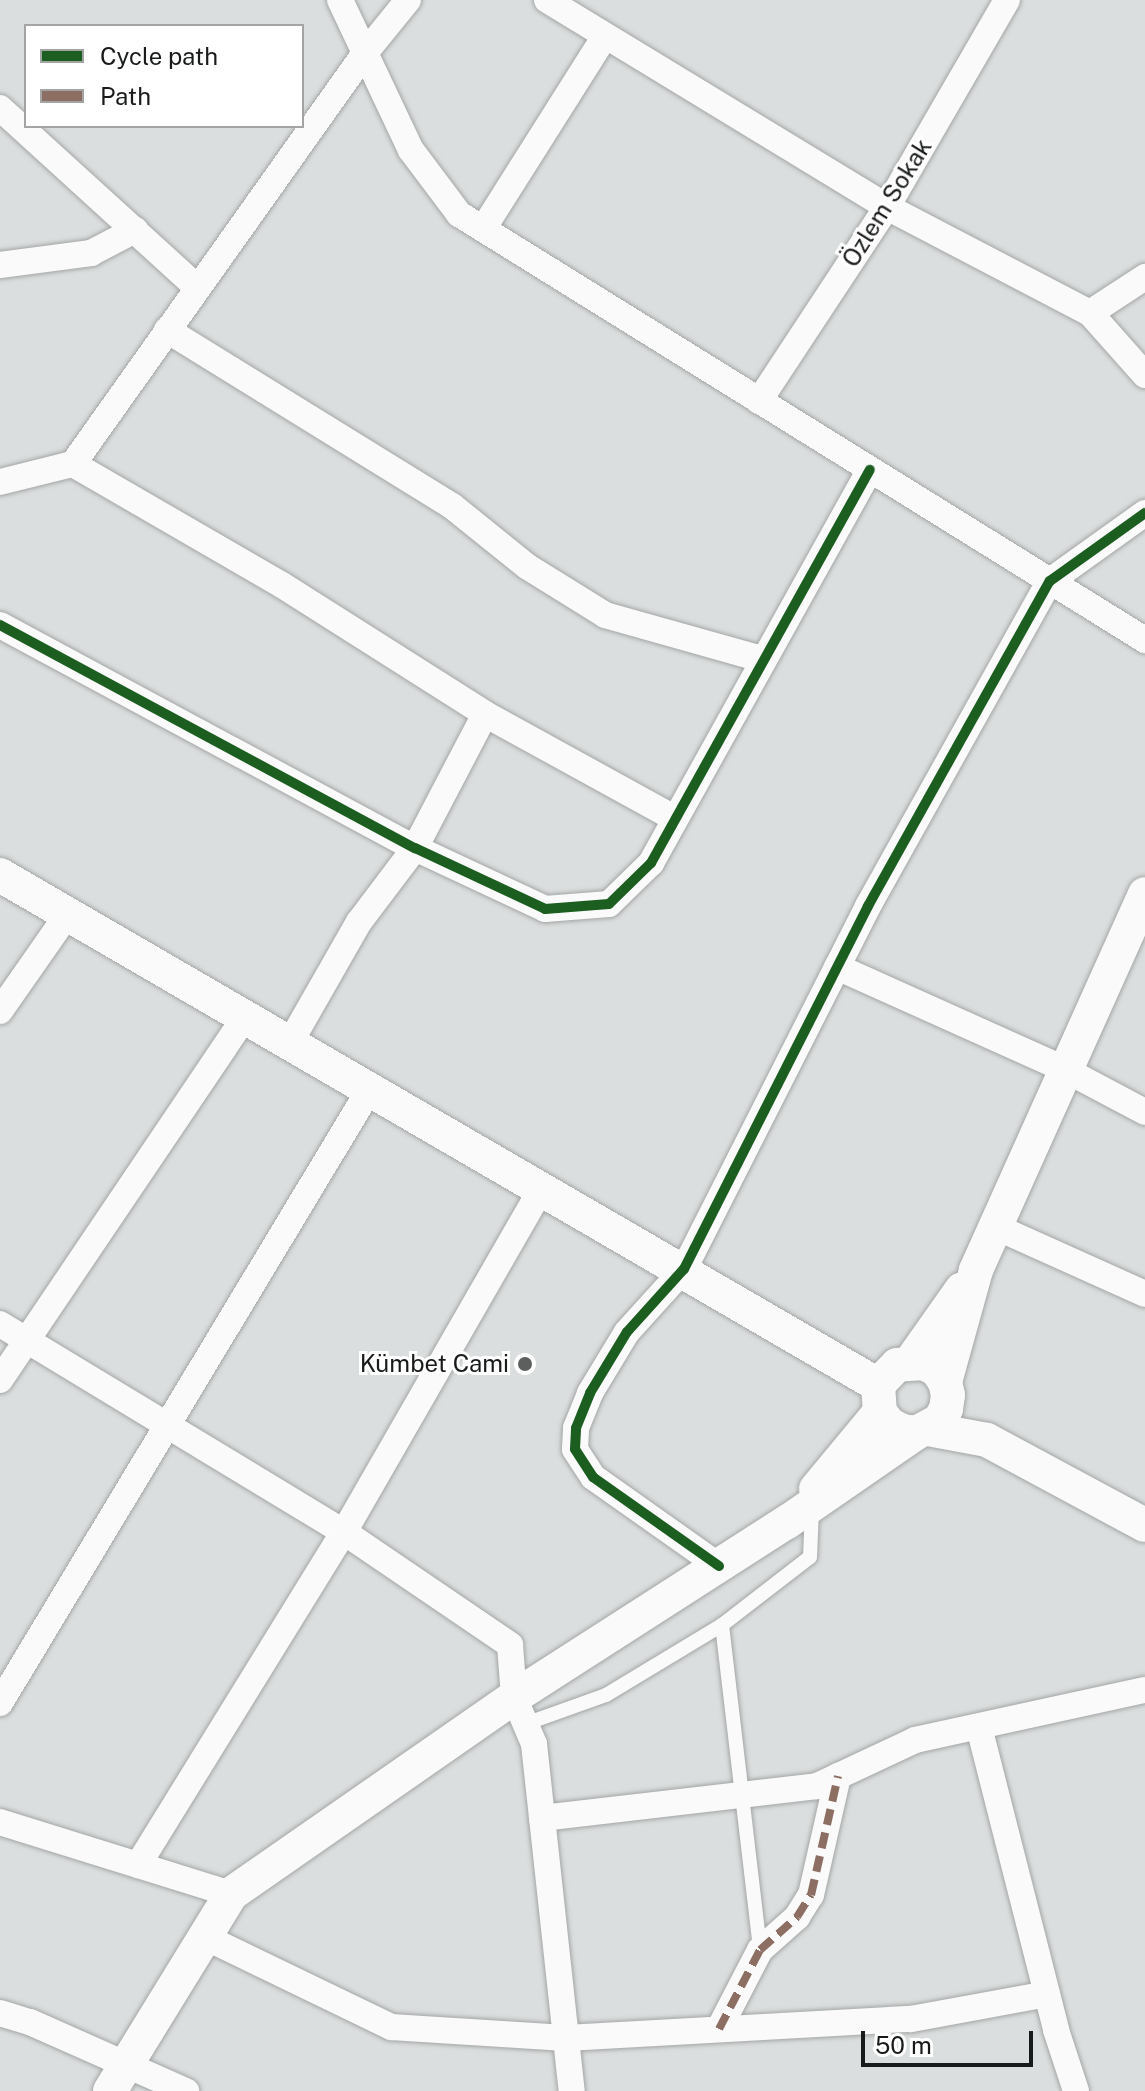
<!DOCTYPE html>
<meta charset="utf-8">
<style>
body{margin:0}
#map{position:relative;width:1145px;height:2091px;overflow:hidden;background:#dbdede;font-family:"Public Sans",sans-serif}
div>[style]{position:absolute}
.roads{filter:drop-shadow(0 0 2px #a4a6a6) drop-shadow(0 0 2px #a4a6a6)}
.service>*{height:14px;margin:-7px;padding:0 7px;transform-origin:7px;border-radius:7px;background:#fafafa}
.minor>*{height:26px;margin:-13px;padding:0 13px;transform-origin:13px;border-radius:13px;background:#fafafa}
.tertiary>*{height:34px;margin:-17px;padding:0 17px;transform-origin:17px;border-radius:17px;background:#fafafa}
.quiet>*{height:8px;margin-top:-4px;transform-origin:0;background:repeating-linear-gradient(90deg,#8d6e63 0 16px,transparent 0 24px)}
.cycleway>*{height:10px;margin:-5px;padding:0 5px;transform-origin:5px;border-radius:5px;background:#1b5e20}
.dots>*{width:22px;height:22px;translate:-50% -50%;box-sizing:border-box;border:4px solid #fff;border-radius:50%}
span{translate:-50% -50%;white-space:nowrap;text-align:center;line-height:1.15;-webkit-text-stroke:6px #fff;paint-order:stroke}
.street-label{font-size:24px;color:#191b1b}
.poi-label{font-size:24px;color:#191b1b}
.right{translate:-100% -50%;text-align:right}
.legend{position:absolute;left:24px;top:24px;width:280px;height:104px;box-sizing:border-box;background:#fff;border:2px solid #a3a4a4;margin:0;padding:10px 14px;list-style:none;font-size:24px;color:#191b1b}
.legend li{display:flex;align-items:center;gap:16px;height:40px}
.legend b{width:40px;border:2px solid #a3a4a4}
.scale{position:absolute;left:861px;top:2031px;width:172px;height:36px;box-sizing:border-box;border:4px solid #191b1b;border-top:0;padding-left:10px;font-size:24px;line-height:28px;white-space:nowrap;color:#191b1b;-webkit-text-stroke:6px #fff;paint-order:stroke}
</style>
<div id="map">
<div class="roads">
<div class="service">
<i style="left:722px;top:1625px;width:327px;rotate:83.3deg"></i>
<i style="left:525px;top:1724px;width:86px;rotate:-19.7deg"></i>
<i style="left:606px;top:1695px;width:135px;rotate:-31.1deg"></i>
<i style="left:722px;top:1625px;width:111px;rotate:-37.7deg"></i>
<i style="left:810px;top:1557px;width:47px;rotate:-87.6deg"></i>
</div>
<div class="minor">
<i style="left:340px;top:0;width:166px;rotate:64.7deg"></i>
<i style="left:411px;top:150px;width:80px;rotate:53.1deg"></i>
<i style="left:459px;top:214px;width:808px;rotate:31.84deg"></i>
<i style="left:547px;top:0;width:398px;rotate:31.3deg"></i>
<i style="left:887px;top:207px;width:229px;rotate:27.6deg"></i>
<i style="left:1090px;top:313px;width:83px;rotate:48.4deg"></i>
<i style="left:0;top:108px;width:266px;rotate:42.3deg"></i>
<i style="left:483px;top:229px;width:228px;rotate:-57.7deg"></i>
<i style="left:0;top:265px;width:92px;rotate:-7.5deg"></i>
<i style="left:91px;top:253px;width:50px;rotate:-27.6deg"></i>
<i style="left:1090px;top:313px;width:66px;rotate:-33.2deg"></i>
<i style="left:167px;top:330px;width:335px;rotate:31.7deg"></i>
<i style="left:452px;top:506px;width:97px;rotate:38.8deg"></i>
<i style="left:528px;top:567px;width:91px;rotate:31.9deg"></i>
<i style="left:605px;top:615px;width:163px;rotate:15.7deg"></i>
<i style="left:759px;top:401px;width:232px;rotate:-56.6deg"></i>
<i style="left:887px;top:207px;width:239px;rotate:-59.9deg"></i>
<i style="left:73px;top:464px;width:241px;rotate:30.1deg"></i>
<i style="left:282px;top:585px;width:241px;rotate:32.4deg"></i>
<i style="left:485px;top:714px;width:216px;rotate:28.8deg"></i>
<i style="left:0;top:482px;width:75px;rotate:-13.9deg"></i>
<i style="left:73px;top:464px;width:504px;rotate:-54.61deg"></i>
<i style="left:365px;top:53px;width:68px;rotate:-50.9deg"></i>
<i style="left:0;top:625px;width:471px;rotate:28.3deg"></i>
<i style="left:415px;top:848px;width:144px;rotate:25.1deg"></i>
<i style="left:545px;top:909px;width:64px;rotate:-4.5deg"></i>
<i style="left:609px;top:904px;width:59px;rotate:-44.3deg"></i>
<i style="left:651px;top:863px;width:450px;rotate:-60.9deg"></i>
<i style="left:837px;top:967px;width:251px;rotate:24.2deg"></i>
<i style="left:1066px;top:1070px;width:89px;rotate:28deg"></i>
<i style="left:0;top:1011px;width:121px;rotate:-55.1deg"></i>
<i style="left:291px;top:1041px;width:137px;rotate:-60.3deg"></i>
<i style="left:359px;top:922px;width:93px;rotate:-52.9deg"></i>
<i style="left:415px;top:848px;width:151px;rotate:-62.4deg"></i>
<i style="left:996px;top:1227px;width:163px;rotate:24.2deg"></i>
<i style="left:0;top:1324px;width:402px;rotate:31.2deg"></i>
<i style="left:344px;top:1532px;width:201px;rotate:34.2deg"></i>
<i style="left:510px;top:1645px;width:52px;rotate:85.6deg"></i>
<i style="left:514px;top:1697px;width:51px;rotate:66.9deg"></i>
<i style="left:534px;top:1744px;width:349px;rotate:83.8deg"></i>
<i style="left:0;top:1380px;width:440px;rotate:-56deg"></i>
<i style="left:719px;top:1566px;width:154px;rotate:-144.8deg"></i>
<i style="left:593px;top:1477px;width:33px;rotate:-123deg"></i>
<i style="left:575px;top:1449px;width:21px;rotate:-87deg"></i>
<i style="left:576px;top:1428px;width:38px;rotate:-68deg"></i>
<i style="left:590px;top:1393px;width:71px;rotate:-58.8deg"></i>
<i style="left:627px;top:1332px;width:85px;rotate:-47.9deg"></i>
<i style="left:684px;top:1269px;width:407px;rotate:-63.1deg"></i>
<i style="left:868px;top:906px;width:372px;rotate:-60.8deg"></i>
<i style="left:1050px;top:581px;width:117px;rotate:-35.6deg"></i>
<i style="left:0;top:1703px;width:719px;rotate:-58.94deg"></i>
<i style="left:979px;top:1727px;width:313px;rotate:75.7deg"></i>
<i style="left:1056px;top:2030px;width:64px;rotate:71.8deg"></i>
<i style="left:542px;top:1818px;width:277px;rotate:-6.6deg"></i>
<i style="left:817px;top:1786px;width:108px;rotate:-25.1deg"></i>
<i style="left:915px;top:1740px;width:235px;rotate:-12.3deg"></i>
<i style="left:0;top:1822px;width:242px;rotate:17.3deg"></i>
<i style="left:138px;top:1865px;width:392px;rotate:-58.3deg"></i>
<i style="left:344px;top:1532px;width:398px;rotate:-60.1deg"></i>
<i style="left:205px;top:1937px;width:207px;rotate:25.8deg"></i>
<i style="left:391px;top:2027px;width:175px;rotate:3.6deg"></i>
<i style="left:566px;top:2038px;width:346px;rotate:-3.2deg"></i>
<i style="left:911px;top:2019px;width:138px;rotate:-10.4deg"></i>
<i style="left:0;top:2013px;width:31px;rotate:17deg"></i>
<i style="left:30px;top:2022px;width:171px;rotate:23.9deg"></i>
<i style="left:719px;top:2029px;width:89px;rotate:-62.6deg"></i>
<i style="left:760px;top:1950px;width:50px;rotate:-41.7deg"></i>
<i style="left:797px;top:1917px;width:26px;rotate:-58deg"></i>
<i style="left:811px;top:1895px;width:122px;rotate:-77.2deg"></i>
</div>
<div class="tertiary">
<i style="left:0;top:875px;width:1015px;rotate:30.15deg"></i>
<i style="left:911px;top:1361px;width:88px;rotate:-54.7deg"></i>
<i style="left:945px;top:1382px;width:14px;rotate:-124deg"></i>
<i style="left:937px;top:1370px;width:15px;rotate:-152deg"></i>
<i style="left:924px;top:1363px;width:27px;rotate:176deg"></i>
<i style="left:897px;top:1365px;width:28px;rotate:134deg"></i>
<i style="left:878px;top:1385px;width:27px;rotate:86deg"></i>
<i style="left:880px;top:1412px;width:15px;rotate:53deg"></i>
<i style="left:889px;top:1424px;width:15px;rotate:28deg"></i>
<i style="left:902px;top:1431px;width:14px;rotate:8deg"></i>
<i style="left:916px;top:1433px;width:26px;rotate:-28deg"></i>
<i style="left:939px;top:1421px;width:14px;rotate:-60deg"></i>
<i style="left:946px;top:1409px;width:14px;rotate:-82deg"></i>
<i style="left:948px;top:1395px;width:13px;rotate:-103deg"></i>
<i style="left:945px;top:1382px;width:116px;rotate:-74.5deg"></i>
<i style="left:976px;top:1270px;width:412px;rotate:-65.8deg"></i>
<i style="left:928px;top:1429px;width:60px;rotate:10.6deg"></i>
<i style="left:987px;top:1440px;width:179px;rotate:28.3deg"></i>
<i style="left:816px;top:1489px;width:100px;rotate:-50.3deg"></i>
<i style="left:110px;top:2091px;width:231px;rotate:-58.4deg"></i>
<i style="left:231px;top:1894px;width:345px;rotate:-34.8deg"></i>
<i style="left:514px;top:1697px;width:324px;rotate:-32.7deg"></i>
<i style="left:787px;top:1522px;width:157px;rotate:-34.6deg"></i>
</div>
</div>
<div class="quiet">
<i style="left:719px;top:2029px;width:89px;rotate:-62.6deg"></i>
<i style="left:760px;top:1950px;width:50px;rotate:-41.7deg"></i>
<i style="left:797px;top:1917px;width:26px;rotate:-58deg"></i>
<i style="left:811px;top:1895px;width:122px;rotate:-77.2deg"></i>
</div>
<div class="cycleway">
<i style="left:0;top:625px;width:471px;rotate:28.3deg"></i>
<i style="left:415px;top:848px;width:144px;rotate:25.1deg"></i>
<i style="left:545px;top:909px;width:64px;rotate:-4.5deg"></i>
<i style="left:609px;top:904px;width:59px;rotate:-44.3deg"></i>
<i style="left:651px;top:863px;width:450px;rotate:-60.9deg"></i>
<i style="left:719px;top:1566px;width:154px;rotate:-144.8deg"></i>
<i style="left:593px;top:1477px;width:33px;rotate:-123deg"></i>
<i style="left:575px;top:1449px;width:21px;rotate:-87deg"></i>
<i style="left:576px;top:1428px;width:38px;rotate:-68deg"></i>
<i style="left:590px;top:1393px;width:71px;rotate:-58.8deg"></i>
<i style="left:627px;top:1332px;width:85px;rotate:-47.9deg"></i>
<i style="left:684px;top:1269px;width:407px;rotate:-63.1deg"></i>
<i style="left:868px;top:906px;width:372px;rotate:-60.8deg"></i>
<i style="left:1050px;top:581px;width:117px;rotate:-35.6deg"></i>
</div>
<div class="dots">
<i style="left:525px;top:1364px;background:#5d5f5f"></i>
</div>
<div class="street-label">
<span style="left:887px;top:203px;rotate:-58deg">Özlem Sokak</span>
</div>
<div class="poi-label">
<span class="right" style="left:509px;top:1364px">Kümbet Cami</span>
</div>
<ul class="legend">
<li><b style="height:10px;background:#1b5e20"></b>Cycle path</li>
<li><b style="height:10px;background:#8d6e63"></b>Path</li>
</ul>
<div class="scale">50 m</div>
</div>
